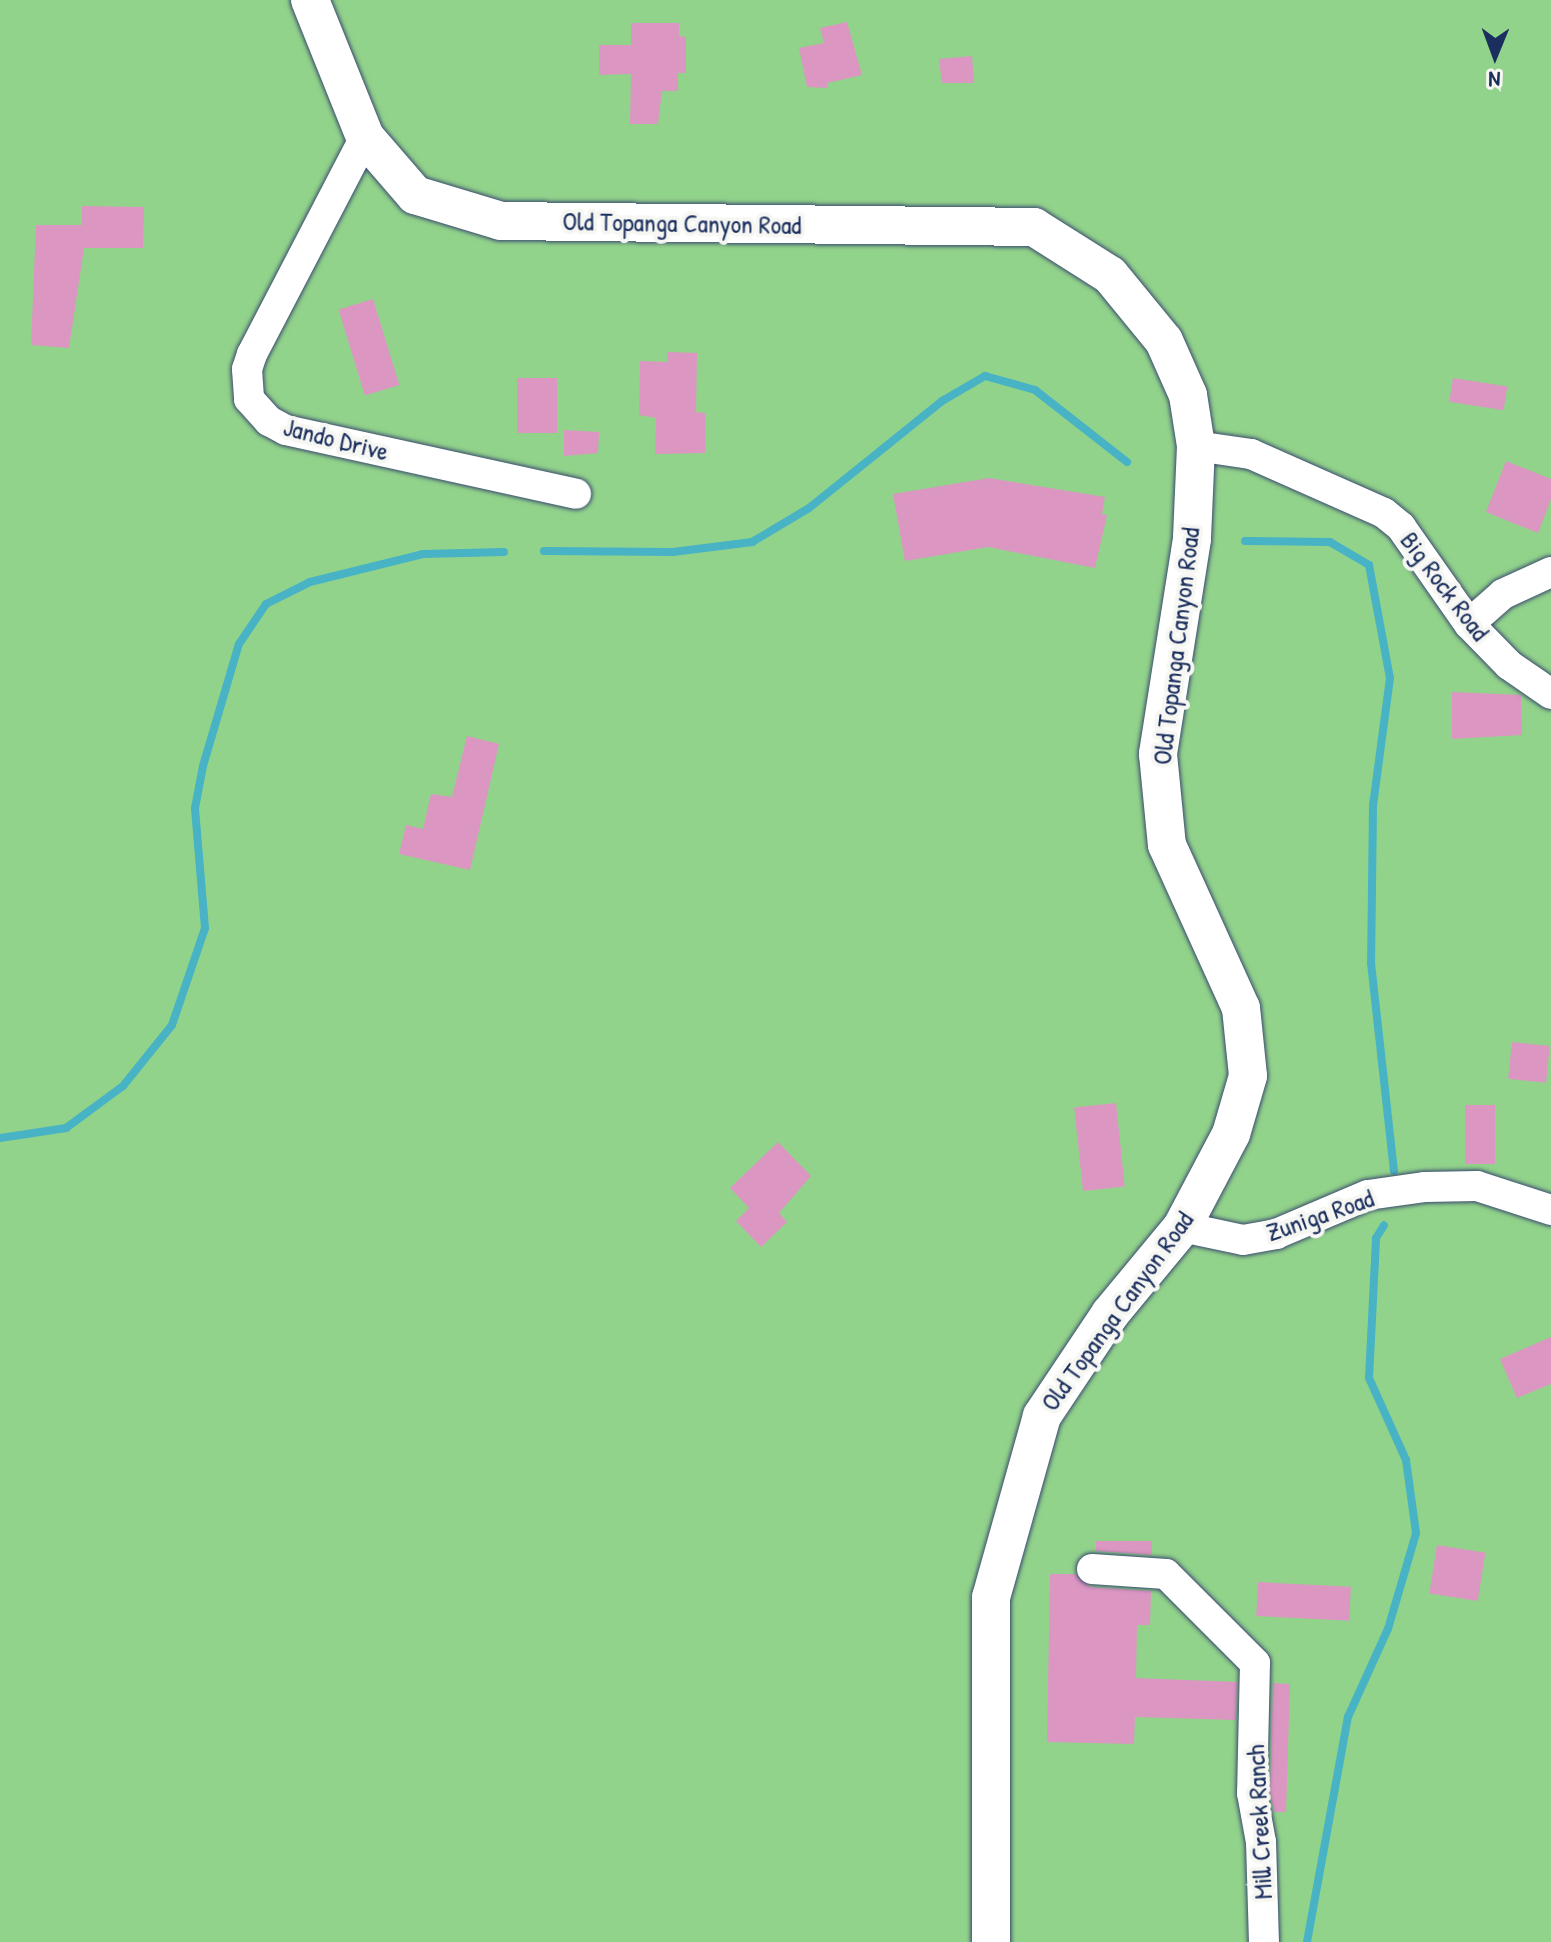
<!DOCTYPE html>
<style>
body{margin:0}
#map{position:relative;width:1551px;height:1942px;overflow:hidden;background:#f1e9d5;font-family:"Patrick Hand",sans-serif}
div>[style]{position:absolute}
.green>*{inset:0;background:#92d38b;transform-origin:0 0}
.stream>*{height:8px;margin:-4px;padding:0 4px;transform-origin:4px;border-radius:4px;background:#47b3c5}
.building>*{inset:0;background:#dc96c2;transform-origin:0 0}
.roads{filter:drop-shadow(0 0 2px #3b4b70) drop-shadow(0 0 2px #3b4b70)}
.minor>*{height:30px;margin:-15px;padding:0 15px;transform-origin:15px;border-radius:15px;background:#fff}
.major>*{height:38px;margin:-19px;padding:0 19px;transform-origin:19px;border-radius:19px;background:#fff}
span{translate:-50% -50%;white-space:nowrap;text-align:center;line-height:1.15;-webkit-text-stroke:8px #f6f6f2;paint-order:stroke}
.street-label{font-size:26px;color:#1b2f5e}
.north{position:absolute;left:1455px;top:16px;width:80px;height:80px;-webkit-text-stroke:6px #f6f6f2;paint-order:stroke;rotate:181deg;font-size:22px;font-weight:700;line-height:32px;text-align:center;color:#1b2f5e}
.north::after{content:'';display:block;margin:auto;width:28px;height:36px;background:#1b2f5e;clip-path:polygon(50% 0,100% 100%,50% 72%,0 100%)}
</style>
<div id="map">
<div class="green">
<i style="left:0;top:0;width:1551px;height:1942px"></i>
</div>
<div class="stream">
<i style="left:1245px;top:541px;width:85px;rotate:0.7deg"></i>
<i style="left:1330px;top:542px;width:45px;rotate:30.5deg"></i>
<i style="left:1369px;top:565px;width:115px;rotate:79.5deg"></i>
<i style="left:1390px;top:678px;width:128px;rotate:97.6deg"></i>
<i style="left:1373px;top:805px;width:158px;rotate:90.7deg"></i>
<i style="left:1371px;top:963px;width:209px;rotate:83.7deg"></i>
<i style="left:544px;top:551px;width:129px;rotate:0.4deg"></i>
<i style="left:673px;top:552px;width:80px;rotate:-7.2deg"></i>
<i style="left:752px;top:542px;width:66px;rotate:-30.8deg"></i>
<i style="left:809px;top:508px;width:171px;rotate:-38.8deg"></i>
<i style="left:942px;top:401px;width:50px;rotate:-30.2deg"></i>
<i style="left:985px;top:376px;width:52px;rotate:15.6deg"></i>
<i style="left:1035px;top:390px;width:117px;rotate:38deg"></i>
<i style="left:0;top:1138px;width:67px;rotate:-8.6deg"></i>
<i style="left:66px;top:1128px;width:71px;rotate:-36.4deg"></i>
<i style="left:123px;top:1086px;width:78px;rotate:-51.2deg"></i>
<i style="left:172px;top:1025px;width:102px;rotate:-71.2deg"></i>
<i style="left:205px;top:928px;width:120px;rotate:-94.8deg"></i>
<i style="left:195px;top:808px;width:43px;rotate:-79.2deg"></i>
<i style="left:203px;top:766px;width:127px;rotate:-73.6deg"></i>
<i style="left:239px;top:644px;width:48px;rotate:-56deg"></i>
<i style="left:266px;top:604px;width:49px;rotate:-26.6deg"></i>
<i style="left:310px;top:582px;width:116px;rotate:-13.9deg"></i>
<i style="left:423px;top:554px;width:81px;rotate:-1.4deg"></i>
<i style="left:1307px;top:1942px;width:229px;rotate:-79.7deg"></i>
<i style="left:1348px;top:1717px;width:97px;rotate:-65.6deg"></i>
<i style="left:1388px;top:1629px;width:100px;rotate:-73.7deg"></i>
<i style="left:1416px;top:1533px;width:74px;rotate:-97.8deg"></i>
<i style="left:1406px;top:1460px;width:90px;rotate:-114.3deg"></i>
<i style="left:1369px;top:1378px;width:140px;rotate:-87.1deg"></i>
<i style="left:1376px;top:1238px;width:15px;rotate:-58deg"></i>
</div>
<div class="building">
<i style="clip-path:polygon(847px 22px,862px 75px,827px 83px,828px 88px,807px 87px,799px 48px,824px 43px,820px 28px)"></i>
<i style="clip-path:polygon(631px 23px,679px 23px,679px 36px,686px 37px,686px 73px,678px 73px,678px 91px,662px 91px,658px 124px,630px 124px,631px 74px,599px 75px,599px 45px,631px 45px)"></i>
<i style="clip-path:polygon(972px 56px,974px 83px,942px 83px,939px 59px)"></i>
<i style="clip-path:polygon(82px 206px,144px 207px,143px 248px,84px 248px,69px 348px,31px 345px,36px 225px,82px 225px)"></i>
<i style="left:373px;top:299px;width:90px;height:36px;rotate:73deg"></i>
<i style="clip-path:polygon(668px 352px,697px 353px,696px 412px,705px 413px,705px 453px,655px 454px,656px 418px,639px 415px,640px 361px,667px 362px)"></i>
<i style="left:517px;top:378px;width:40px;height:55px"></i>
<i style="left:1453px;top:378px;width:55px;height:24px;rotate:9deg"></i>
<i style="clip-path:polygon(564px 430px,599px 432px,598px 453px,564px 456px)"></i>
<i style="clip-path:polygon(1506px 461px,1551px 479px,1551px 499px,1538px 533px,1486px 512px)"></i>
<i style="clip-path:polygon(989px 478px,1105px 497px,1102px 514px,1107px 515px,1095px 568px,988px 547px,905px 561px,893px 494px)"></i>
<i style="clip-path:polygon(1452px 692px,1521px 695px,1522px 735px,1452px 739px)"></i>
<i style="clip-path:polygon(467px 736px,499px 744px,470px 870px,399px 854px,406px 825px,423px 829px,431px 794px,452px 797px)"></i>
<i style="left:1512px;top:1042px;width:38px;height:37px;rotate:6deg"></i>
<i style="left:1116px;top:1103px;width:84px;height:42px;rotate:84deg"></i>
<i style="left:1465px;top:1105px;width:30px;height:59px"></i>
<i style="clip-path:polygon(778px 1142px,811px 1176px,779px 1213px,787px 1222px,761px 1247px,736px 1221px,749px 1208px,730px 1188px)"></i>
<i style="clip-path:polygon(1551px 1337px,1551px 1384px,1517px 1398px,1500px 1359px)"></i>
<i style="clip-path:polygon(1096px 1541px,1152px 1541px,1152px 1555px,1096px 1551px)"></i>
<i style="left:1437px;top:1545px;width:49px;height:49px;rotate:9deg"></i>
<i style="clip-path:polygon(1050px 1574px,1075px 1574px,1091px 1587px,1151px 1591px,1150px 1625px,1137px 1625px,1136px 1678px,1237px 1682px,1236px 1720px,1135px 1717px,1134px 1744px,1047px 1742px)"></i>
<i style="left:1258px;top:1582px;width:93px;height:34px;rotate:3deg"></i>
<i style="clip-path:polygon(1273px 1683px,1290px 1684px,1286px 1812px,1274px 1812px,1270px 1792px)"></i>
</div>
<div class="roads">
<div class="minor">
<i style="left:365px;top:137px;width:245px;rotate:117.5deg"></i>
<i style="left:252px;top:354px;width:16px;rotate:108deg"></i>
<i style="left:247px;top:369px;width:30px;rotate:86deg"></i>
<i style="left:249px;top:399px;width:30px;rotate:48deg"></i>
<i style="left:269px;top:421px;width:19px;rotate:28deg"></i>
<i style="left:286px;top:430px;width:297px;rotate:12.4deg"></i>
<i style="left:1196px;top:446px;width:56px;rotate:8.3deg"></i>
<i style="left:1251px;top:454px;width:145px;rotate:23.9deg"></i>
<i style="left:1384px;top:513px;width:22px;rotate:39deg"></i>
<i style="left:1401px;top:527px;width:118px;rotate:55deg"></i>
<i style="left:1469px;top:624px;width:57px;rotate:45.7deg"></i>
<i style="left:1509px;top:665px;width:51px;rotate:34.6deg"></i>
<i style="left:1469px;top:624px;width:45px;rotate:-41.4deg"></i>
<i style="left:1503px;top:594px;width:53px;rotate:-24.6deg"></i>
<i style="left:1182px;top:1227px;width:62px;rotate:12deg"></i>
<i style="left:1243px;top:1240px;width:34px;rotate:-10deg"></i>
<i style="left:1276px;top:1234px;width:100px;rotate:-23deg"></i>
<i style="left:1368px;top:1195px;width:58px;rotate:-8deg"></i>
<i style="left:1425px;top:1187px;width:52px;rotate:-1.1deg"></i>
<i style="left:1477px;top:1186px;width:78px;rotate:18deg"></i>
<i style="left:1092px;top:1569px;width:74px;rotate:3.9deg"></i>
<i style="left:1166px;top:1574px;width:126px;rotate:45deg"></i>
<i style="left:1255px;top:1663px;width:130px;rotate:91.3deg"></i>
<i style="left:1252px;top:1793px;width:50px;rotate:79.6deg"></i>
<i style="left:1261px;top:1842px;width:100px;rotate:88.3deg"></i>
</div>
<div class="major">
<i style="left:310px;top:0;width:148px;rotate:68.1deg"></i>
<i style="left:365px;top:137px;width:77px;rotate:49.2deg"></i>
<i style="left:415px;top:195px;width:90px;rotate:16.8deg"></i>
<i style="left:501px;top:221px;width:533px;rotate:0.64deg"></i>
<i style="left:1034px;top:227px;width:90px;rotate:32.3deg"></i>
<i style="left:1110px;top:275px;width:85px;rotate:50.7deg"></i>
<i style="left:1164px;top:341px;width:59px;rotate:66deg"></i>
<i style="left:1188px;top:395px;width:52px;rotate:81.1deg"></i>
<i style="left:1196px;top:446px;width:93px;rotate:92.5deg"></i>
<i style="left:1192px;top:539px;width:218px;rotate:99deg"></i>
<i style="left:1158px;top:754px;width:91px;rotate:84.4deg"></i>
<i style="left:1167px;top:845px;width:179px;rotate:65.6deg"></i>
<i style="left:1241px;top:1008px;width:68px;rotate:84.1deg"></i>
<i style="left:1248px;top:1076px;width:60px;rotate:106.3deg"></i>
<i style="left:1231px;top:1134px;width:105px;rotate:117.8deg"></i>
<i style="left:1182px;top:1227px;width:113px;rotate:129.6deg"></i>
<i style="left:1110px;top:1314px;width:123px;rotate:123.7deg"></i>
<i style="left:1042px;top:1416px;width:188px;rotate:105.7deg"></i>
<i style="left:991px;top:1597px;width:345px;rotate:90deg"></i>
</div>
</div>
<div class="street-label">
<span style="left:682px;top:223px;rotate:1deg">Old Topanga Canyon Road</span>
<span style="left:336px;top:439px;rotate:14deg">Jando Drive</span>
<span style="left:1445px;top:586px;rotate:53deg">Big Rock Road</span>
<span style="left:1176px;top:646px;rotate:-83deg">Old Topanga Canyon Road</span>
<span style="left:1320px;top:1215px;rotate:-19deg">Zuniga Road</span>
<span style="left:1117px;top:1311px;rotate:-54deg">Old Topanga Canyon Road</span>
<span style="left:1259px;top:1822px;rotate:-93deg">Mill Creek Ranch</span>
</div>
<div class="north">N</div>
</div>
